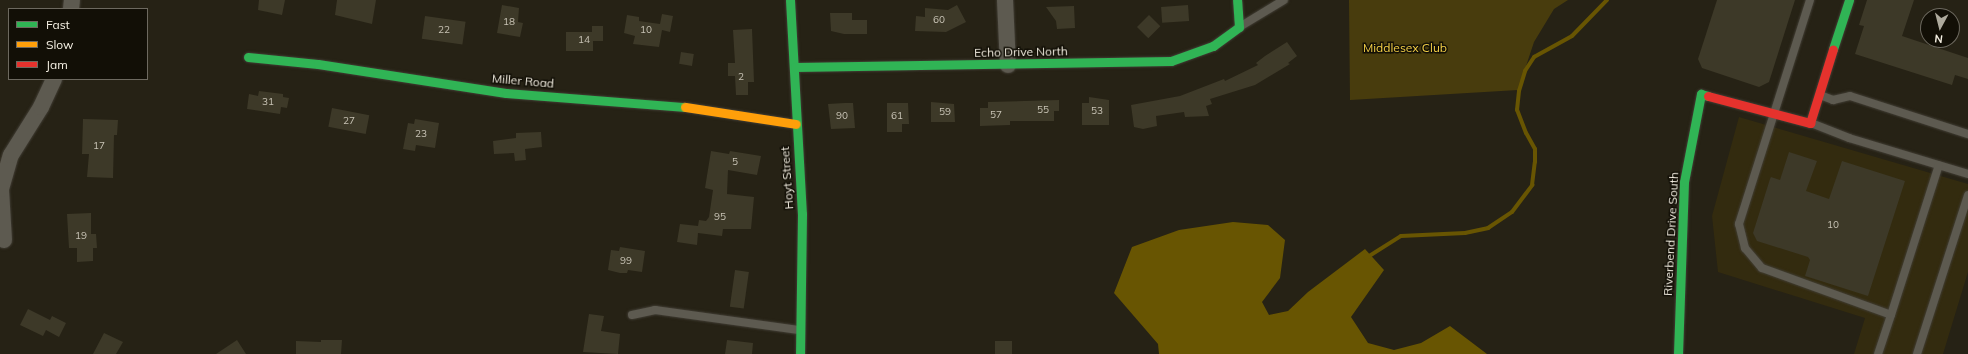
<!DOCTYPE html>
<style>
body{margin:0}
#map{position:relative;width:1968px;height:354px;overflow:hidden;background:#262215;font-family:Mulish,sans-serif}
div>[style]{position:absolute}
.built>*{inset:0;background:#332b0f}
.green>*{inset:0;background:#483c0d}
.water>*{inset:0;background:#685502}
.stream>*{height:4px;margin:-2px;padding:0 2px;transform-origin:2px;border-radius:2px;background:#685502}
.building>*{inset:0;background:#3d3928;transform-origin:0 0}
.roads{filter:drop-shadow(0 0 1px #413d34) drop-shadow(0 0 1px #413d34)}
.lane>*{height:8px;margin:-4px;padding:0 4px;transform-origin:4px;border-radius:4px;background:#5d5a50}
.street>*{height:16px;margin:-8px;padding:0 8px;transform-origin:8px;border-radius:8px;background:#5d5a50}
.fast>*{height:9px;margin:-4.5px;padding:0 4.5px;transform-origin:4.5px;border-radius:4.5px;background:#30b455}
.slow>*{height:9px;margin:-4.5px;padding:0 4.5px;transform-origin:4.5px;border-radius:4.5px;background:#ff9f0a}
.jam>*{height:9px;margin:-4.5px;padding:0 4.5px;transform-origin:4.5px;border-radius:4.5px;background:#e5322d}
span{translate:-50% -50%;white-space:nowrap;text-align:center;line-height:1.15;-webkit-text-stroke:3px #120f06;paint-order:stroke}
.number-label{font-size:10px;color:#c8c3b5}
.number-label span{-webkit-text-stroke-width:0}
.park-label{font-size:12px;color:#f2ce46}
.street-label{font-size:12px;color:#f6f1e4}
.legend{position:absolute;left:8px;top:8px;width:140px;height:72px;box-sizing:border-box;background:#120f06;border:1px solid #6d695f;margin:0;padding:5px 7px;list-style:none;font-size:12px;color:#f6f1e4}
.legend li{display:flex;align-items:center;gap:8px;height:20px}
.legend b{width:20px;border:1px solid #6d695f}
.north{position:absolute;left:1920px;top:8px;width:40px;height:40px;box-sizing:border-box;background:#120f06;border:1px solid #6d695f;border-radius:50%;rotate:187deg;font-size:11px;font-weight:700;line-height:16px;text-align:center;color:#f6f1e4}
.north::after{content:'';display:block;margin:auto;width:14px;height:18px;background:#ada99c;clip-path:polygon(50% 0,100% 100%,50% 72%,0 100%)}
</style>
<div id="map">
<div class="built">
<i style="clip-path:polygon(1739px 117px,1968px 184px,1968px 272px,1943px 354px,1854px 354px,1865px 318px,1718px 272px,1712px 216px)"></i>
</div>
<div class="green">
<i style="clip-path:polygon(1349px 0,1568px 0,1554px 9px,1534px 42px,1518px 90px,1350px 100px)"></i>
</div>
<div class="water">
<i style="clip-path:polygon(1233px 222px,1268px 225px,1285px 240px,1280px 278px,1262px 302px,1269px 315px,1288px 311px,1308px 292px,1365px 249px,1384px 270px,1351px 317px,1368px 343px,1394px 350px,1421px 343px,1450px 326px,1487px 354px,1159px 354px,1158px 344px,1114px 293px,1132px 247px,1179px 230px)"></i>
</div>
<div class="stream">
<i style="left:1366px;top:258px;width:41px;rotate:-32.2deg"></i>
<i style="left:1401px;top:236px;width:64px;rotate:-2.7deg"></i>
<i style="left:1465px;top:233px;width:24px;rotate:-12deg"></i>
<i style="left:1488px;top:228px;width:29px;rotate:-34deg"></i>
<i style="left:1512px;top:212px;width:34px;rotate:-53deg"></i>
<i style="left:1532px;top:185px;width:23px;rotate:-83deg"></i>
<i style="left:1535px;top:162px;width:13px;rotate:-90deg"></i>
<i style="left:1535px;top:149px;width:18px;rotate:-119deg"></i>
<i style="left:1526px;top:133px;width:25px;rotate:-111deg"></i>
<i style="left:1517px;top:110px;width:19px;rotate:-84deg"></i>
<i style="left:1519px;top:91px;width:21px;rotate:-73deg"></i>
<i style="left:1525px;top:71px;width:17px;rotate:-57deg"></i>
<i style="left:1534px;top:57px;width:43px;rotate:-28.9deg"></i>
<i style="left:1572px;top:36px;width:50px;rotate:-45.8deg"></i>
</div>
<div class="building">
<i style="clip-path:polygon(259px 0,285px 0,282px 15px,258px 10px)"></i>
<i style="clip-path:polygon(337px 0,376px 0,372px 24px,335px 15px)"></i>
<i style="clip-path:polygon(1717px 0,1795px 0,1769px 82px,1759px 87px,1702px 68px,1698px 59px)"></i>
<i style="clip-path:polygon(1867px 0,1914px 0,1902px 36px,1968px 58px,1968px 79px,1955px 75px,1952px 85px,1855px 54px,1864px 26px,1859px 25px)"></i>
<i style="clip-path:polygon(502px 5px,519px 8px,518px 22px,523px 23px,520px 37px,497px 33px)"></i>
<i style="clip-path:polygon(957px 5px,966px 22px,946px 32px,915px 31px,916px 16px,925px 17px,925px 8px,948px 10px)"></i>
<i style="left:1188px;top:5px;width:16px;height:27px;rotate:86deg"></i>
<i style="clip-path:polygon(1074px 6px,1075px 28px,1057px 29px,1056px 21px,1046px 7px)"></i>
<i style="clip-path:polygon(830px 13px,852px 13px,852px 20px,867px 20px,867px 34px,844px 34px,831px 31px)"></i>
<i style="clip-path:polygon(662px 14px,673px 16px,670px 32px,662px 30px,659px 47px,633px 44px,635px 36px,624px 33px,627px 15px,639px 17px,639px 21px,660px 24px)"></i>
<i style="left:1149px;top:15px;width:16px;height:17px;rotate:45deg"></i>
<i style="left:425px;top:16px;width:41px;height:23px;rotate:8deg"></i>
<i style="clip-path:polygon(592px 26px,603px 26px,603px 41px,593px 41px,593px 51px,566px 51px,566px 32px,592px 32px)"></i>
<i style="clip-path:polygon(752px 29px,754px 82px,748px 82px,748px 95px,736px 95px,735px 76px,728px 76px,728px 63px,735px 63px,733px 30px)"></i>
<i style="clip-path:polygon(1287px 42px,1297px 56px,1288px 63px,1290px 64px,1255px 85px,1210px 99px,1212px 104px,1206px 106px,1209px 116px,1185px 117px,1184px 112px,1156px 116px,1157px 126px,1143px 129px,1134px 127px,1131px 105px,1180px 96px,1224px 79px,1225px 81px,1258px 65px,1256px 63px,1265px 56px)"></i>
<i style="left:681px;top:52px;width:13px;height:12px;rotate:9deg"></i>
<i style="clip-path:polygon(259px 91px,283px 94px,283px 97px,289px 98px,287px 108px,281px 107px,280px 114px,247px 109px,249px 94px,258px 96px)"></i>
<i style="clip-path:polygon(1089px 97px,1109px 100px,1109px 125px,1082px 125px,1082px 103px,1089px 103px)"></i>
<i style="clip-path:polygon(1059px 100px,1059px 111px,1054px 111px,1054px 121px,1010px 121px,1010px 125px,980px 126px,980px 108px,988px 108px,988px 102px)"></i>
<i style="clip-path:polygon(931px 102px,954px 104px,955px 122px,931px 122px)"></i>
<i style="clip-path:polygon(845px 103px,853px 103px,855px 128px,831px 129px,828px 104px)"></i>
<i style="clip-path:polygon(887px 103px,908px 103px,909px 124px,902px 124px,902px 132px,887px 132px)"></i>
<i style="left:332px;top:108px;width:38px;height:19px;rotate:11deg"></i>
<i style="clip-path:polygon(83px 119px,118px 120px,117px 135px,114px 135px,113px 178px,87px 177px,89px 154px,82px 154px)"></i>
<i style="clip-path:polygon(415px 119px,439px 123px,435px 148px,416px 145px,415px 151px,403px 149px,408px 123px,414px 124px)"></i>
<i style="clip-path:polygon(541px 132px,542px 147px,525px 149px,526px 160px,515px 161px,514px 153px,494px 154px,493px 141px,516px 138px,516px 133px)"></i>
<i style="clip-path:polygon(711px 151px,729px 154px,730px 151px,761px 156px,757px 175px,728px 170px,727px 194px,754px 197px,751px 229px,723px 229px,722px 236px,698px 233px,697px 245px,677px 242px,680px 224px,698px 226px,699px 220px,706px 221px,709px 217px,713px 190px,705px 188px)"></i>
<i style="clip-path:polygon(1789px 152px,1817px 161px,1806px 191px,1829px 199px,1842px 161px,1905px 181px,1868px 296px,1805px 276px,1810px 260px,1808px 257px,1757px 241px,1753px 233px,1770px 179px,1771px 177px,1780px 180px)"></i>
<i style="clip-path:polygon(91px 213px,91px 234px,96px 234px,97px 248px,93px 248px,93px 261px,77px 262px,77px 248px,69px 248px,67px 214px)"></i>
<i style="clip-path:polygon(620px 247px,645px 251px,642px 272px,628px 270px,627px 273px,620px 273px,608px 270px,611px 250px,619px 251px)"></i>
<i style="left:735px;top:270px;width:14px;height:37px;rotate:8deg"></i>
<i style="clip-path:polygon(28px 309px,50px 320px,52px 316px,66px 323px,59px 337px,46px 330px,43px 336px,20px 325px)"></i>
<i style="clip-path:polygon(589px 314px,604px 316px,601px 331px,620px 334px,618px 354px,583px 352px)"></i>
<i style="clip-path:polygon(104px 333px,123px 342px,116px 354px,93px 354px)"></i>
<i style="clip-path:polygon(237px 340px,246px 354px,216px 354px)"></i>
<i style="clip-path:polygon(321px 340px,342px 340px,341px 354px,296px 354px,296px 341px,321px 342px)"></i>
<i style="clip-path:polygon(727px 340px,753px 343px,752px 354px,725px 354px)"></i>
<i style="left:995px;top:341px;width:17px;height:13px"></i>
</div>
<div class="roads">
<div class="lane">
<i style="left:1810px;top:0;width:235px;rotate:107.6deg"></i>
<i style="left:1739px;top:224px;width:25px;rotate:76deg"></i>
<i style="left:1745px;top:248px;width:26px;rotate:50deg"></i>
<i style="left:1762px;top:268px;width:137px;rotate:20deg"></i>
<i style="left:1891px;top:315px;width:41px;rotate:108.4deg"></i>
<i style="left:1241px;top:26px;width:50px;rotate:-31.2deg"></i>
<i style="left:1820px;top:95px;width:14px;rotate:21deg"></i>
<i style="left:1833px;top:100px;width:17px;rotate:-13deg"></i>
<i style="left:1850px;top:96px;width:124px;rotate:17.9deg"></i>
<i style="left:1811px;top:123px;width:41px;rotate:21.5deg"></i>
<i style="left:1849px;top:138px;width:124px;rotate:16.8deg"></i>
<i style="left:632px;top:315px;width:24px;rotate:-12deg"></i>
<i style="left:655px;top:310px;width:145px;rotate:7.9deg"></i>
<i style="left:1891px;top:315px;width:157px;rotate:-72.3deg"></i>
<i style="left:1917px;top:354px;width:167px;rotate:-72.2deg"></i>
</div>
<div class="street">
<i style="left:1005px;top:0;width:65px;rotate:87.4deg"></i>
<i style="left:71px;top:9px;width:9px;rotate:-84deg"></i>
<i style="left:4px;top:240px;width:51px;rotate:-93.4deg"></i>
<i style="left:1px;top:189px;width:35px;rotate:-74deg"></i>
<i style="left:11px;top:155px;width:57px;rotate:-58deg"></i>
<i style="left:41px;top:107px;width:31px;rotate:-65deg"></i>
</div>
<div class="fast">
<i style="left:790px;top:0;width:214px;rotate:86.8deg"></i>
<i style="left:802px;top:214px;width:140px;rotate:90.8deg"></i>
<i style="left:1833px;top:49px;width:52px;rotate:-71.9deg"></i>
<i style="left:248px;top:57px;width:70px;rotate:5.7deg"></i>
<i style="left:318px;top:64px;width:190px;rotate:8.8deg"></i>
<i style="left:506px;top:93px;width:180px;rotate:4.5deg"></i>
<i style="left:795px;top:67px;width:376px;rotate:-0.9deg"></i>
<i style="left:1171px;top:61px;width:45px;rotate:-19.7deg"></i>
<i style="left:1213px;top:46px;width:32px;rotate:-36deg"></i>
<i style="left:1239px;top:27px;width:27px;rotate:-94deg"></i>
<i style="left:1678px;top:354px;width:172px;rotate:-88deg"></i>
<i style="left:1684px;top:182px;width:90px;rotate:-79.1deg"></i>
<i style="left:1701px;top:94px;width:7px;rotate:16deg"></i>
</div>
<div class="slow">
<i style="left:685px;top:107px;width:112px;rotate:8.7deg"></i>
</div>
<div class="jam">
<i style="left:1708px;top:96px;width:106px;rotate:14.8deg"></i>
<i style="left:1810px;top:123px;width:77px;rotate:-72.7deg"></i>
</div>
</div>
<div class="number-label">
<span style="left:939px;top:20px">60</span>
<span style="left:509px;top:22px">18</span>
<span style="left:444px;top:30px">22</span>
<span style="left:646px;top:30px">10</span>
<span style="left:584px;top:40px">14</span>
<span style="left:741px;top:77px">2</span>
<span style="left:268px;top:102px">31</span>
<span style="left:1043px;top:110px">55</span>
<span style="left:1097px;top:111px">53</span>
<span style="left:945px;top:112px">59</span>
<span style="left:996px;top:115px">57</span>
<span style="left:842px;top:116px">90</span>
<span style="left:897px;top:116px">61</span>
<span style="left:349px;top:121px">27</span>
<span style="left:421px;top:134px">23</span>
<span style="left:99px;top:146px">17</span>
<span style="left:735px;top:162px">5</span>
<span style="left:720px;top:217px">95</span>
<span style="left:1833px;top:225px">10</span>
<span style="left:81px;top:236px">19</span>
<span style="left:626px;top:261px">99</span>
</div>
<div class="park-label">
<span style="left:1405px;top:48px">Middlesex Club</span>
</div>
<div class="street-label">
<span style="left:1021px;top:52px;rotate:-1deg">Echo Drive North</span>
<span style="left:523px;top:81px;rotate:5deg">Miller Road</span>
<span style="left:787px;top:178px;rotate:-94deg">Hoyt Street</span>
<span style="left:1671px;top:234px;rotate:-87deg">Riverbend Drive South</span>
</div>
<ul class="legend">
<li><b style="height:5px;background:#30b455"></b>Fast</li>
<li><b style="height:5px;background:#ff9f0a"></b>Slow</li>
<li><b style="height:5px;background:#e5322d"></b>Jam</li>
</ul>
<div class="north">N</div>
</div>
